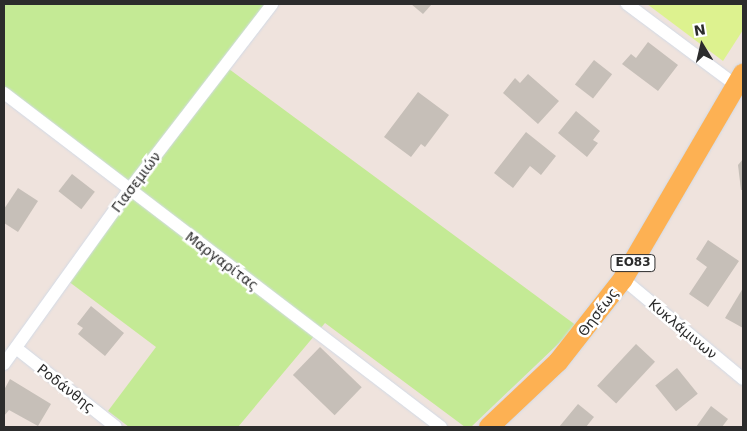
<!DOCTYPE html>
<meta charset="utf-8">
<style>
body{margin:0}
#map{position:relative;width:747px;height:431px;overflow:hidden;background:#efe3dd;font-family:"DejaVu Sans",sans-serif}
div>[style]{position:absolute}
.green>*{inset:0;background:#c4ea95}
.pitch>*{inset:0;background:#ddf28f}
.building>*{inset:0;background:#c6bfb8;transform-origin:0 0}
.roads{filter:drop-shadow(0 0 1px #d2dae6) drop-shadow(0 0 1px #d2dae6)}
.minor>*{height:12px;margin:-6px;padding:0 6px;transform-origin:6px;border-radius:6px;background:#fff}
.primary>*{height:20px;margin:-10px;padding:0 10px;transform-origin:10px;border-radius:10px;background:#fdb153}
span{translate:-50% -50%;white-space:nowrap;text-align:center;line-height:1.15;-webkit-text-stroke:5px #fff;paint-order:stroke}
.shield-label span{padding:1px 4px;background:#fff;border:1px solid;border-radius:4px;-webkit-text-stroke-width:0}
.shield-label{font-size:12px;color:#2c2c2c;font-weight:700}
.street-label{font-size:14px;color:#2c2c2c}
.frame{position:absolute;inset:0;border:5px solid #2c2c2c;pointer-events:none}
.north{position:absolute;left:677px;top:20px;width:50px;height:50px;-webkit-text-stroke:4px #fff;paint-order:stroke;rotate:351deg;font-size:14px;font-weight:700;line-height:20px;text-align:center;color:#2c2c2c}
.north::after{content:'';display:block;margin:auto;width:18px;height:22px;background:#2c2c2c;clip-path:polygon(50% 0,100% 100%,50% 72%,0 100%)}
</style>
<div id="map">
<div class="green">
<i style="clip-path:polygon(4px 4px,267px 4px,128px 190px,4px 95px)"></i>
<i style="clip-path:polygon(229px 69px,577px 326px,471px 427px,465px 427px,325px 323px,238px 427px,129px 427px,108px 411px,156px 347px,68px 281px)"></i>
</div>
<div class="pitch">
<i style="clip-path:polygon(647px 4px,743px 4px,743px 30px,723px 61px)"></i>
</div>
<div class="building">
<i style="clip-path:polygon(411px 4px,432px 4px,423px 14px)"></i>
<i style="clip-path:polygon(648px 42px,678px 65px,658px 91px,622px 64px,631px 54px,636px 58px)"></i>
<i style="left:594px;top:60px;width:23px;height:31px;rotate:38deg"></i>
<i style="clip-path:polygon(528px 74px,559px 101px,538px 124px,503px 93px,515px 78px,520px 83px)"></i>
<i style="clip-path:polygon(418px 92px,449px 115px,425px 147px,421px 144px,411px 157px,384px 137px)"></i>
<i style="clip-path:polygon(576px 111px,600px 131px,593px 140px,598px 143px,587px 157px,558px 133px)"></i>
<i style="clip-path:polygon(526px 132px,556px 156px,541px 175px,530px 166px,513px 188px,494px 173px)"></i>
<i style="clip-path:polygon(743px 159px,743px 190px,741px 190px,738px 165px)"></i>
<i style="left:72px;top:174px;width:29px;height:22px;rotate:38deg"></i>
<i style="clip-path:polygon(18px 188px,38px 201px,18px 232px,4px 223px,4px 209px)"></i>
<i style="clip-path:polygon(708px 240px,739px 261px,708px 307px,689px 294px,707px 267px,696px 259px)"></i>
<i style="clip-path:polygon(743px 288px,743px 328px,725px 318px)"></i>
<i style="clip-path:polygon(91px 306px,124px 333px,105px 356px,78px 334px,83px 328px,77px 324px)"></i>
<i style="left:636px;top:344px;width:26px;height:57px;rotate:43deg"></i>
<i style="left:320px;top:347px;width:58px;height:39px;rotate:44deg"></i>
<i style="left:677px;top:368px;width:33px;height:28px;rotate:51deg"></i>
<i style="clip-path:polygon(10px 379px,51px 404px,38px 426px,9px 410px,4px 416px,4px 390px)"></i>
<i style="clip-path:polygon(578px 404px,594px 417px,586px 427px,559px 427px)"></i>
<i style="clip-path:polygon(711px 406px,728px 419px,722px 427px,696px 427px)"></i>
</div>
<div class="roads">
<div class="minor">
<i style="left:627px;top:4px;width:142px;rotate:36.7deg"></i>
<i style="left:4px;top:93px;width:550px;rotate:37.39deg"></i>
<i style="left:623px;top:279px;width:156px;rotate:39.8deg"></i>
<i style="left:16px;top:348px;width:127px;rotate:38.3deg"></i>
<i style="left:4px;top:364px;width:214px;rotate:-54.3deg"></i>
<i style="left:129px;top:190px;width:235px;rotate:-52.4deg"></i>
</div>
<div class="primary">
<i style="left:489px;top:427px;width:95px;rotate:-43.3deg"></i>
<i style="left:558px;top:362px;width:105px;rotate:-51.9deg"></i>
<i style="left:623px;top:279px;width:238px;rotate:-59.7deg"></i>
</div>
</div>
<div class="shield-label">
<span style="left:633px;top:263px">ΕΟ83</span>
</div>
<div class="street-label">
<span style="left:136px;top:182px;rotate:-53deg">Γιασεμιών</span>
<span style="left:222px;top:261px;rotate:37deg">Μαργαρίτας</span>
<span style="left:598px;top:312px;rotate:-53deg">Θησέως</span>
<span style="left:683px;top:329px;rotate:40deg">Κυκλάμινων</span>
<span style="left:66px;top:388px;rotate:38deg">Ροδάνθης</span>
</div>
<div class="frame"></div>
<div class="north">N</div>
</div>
